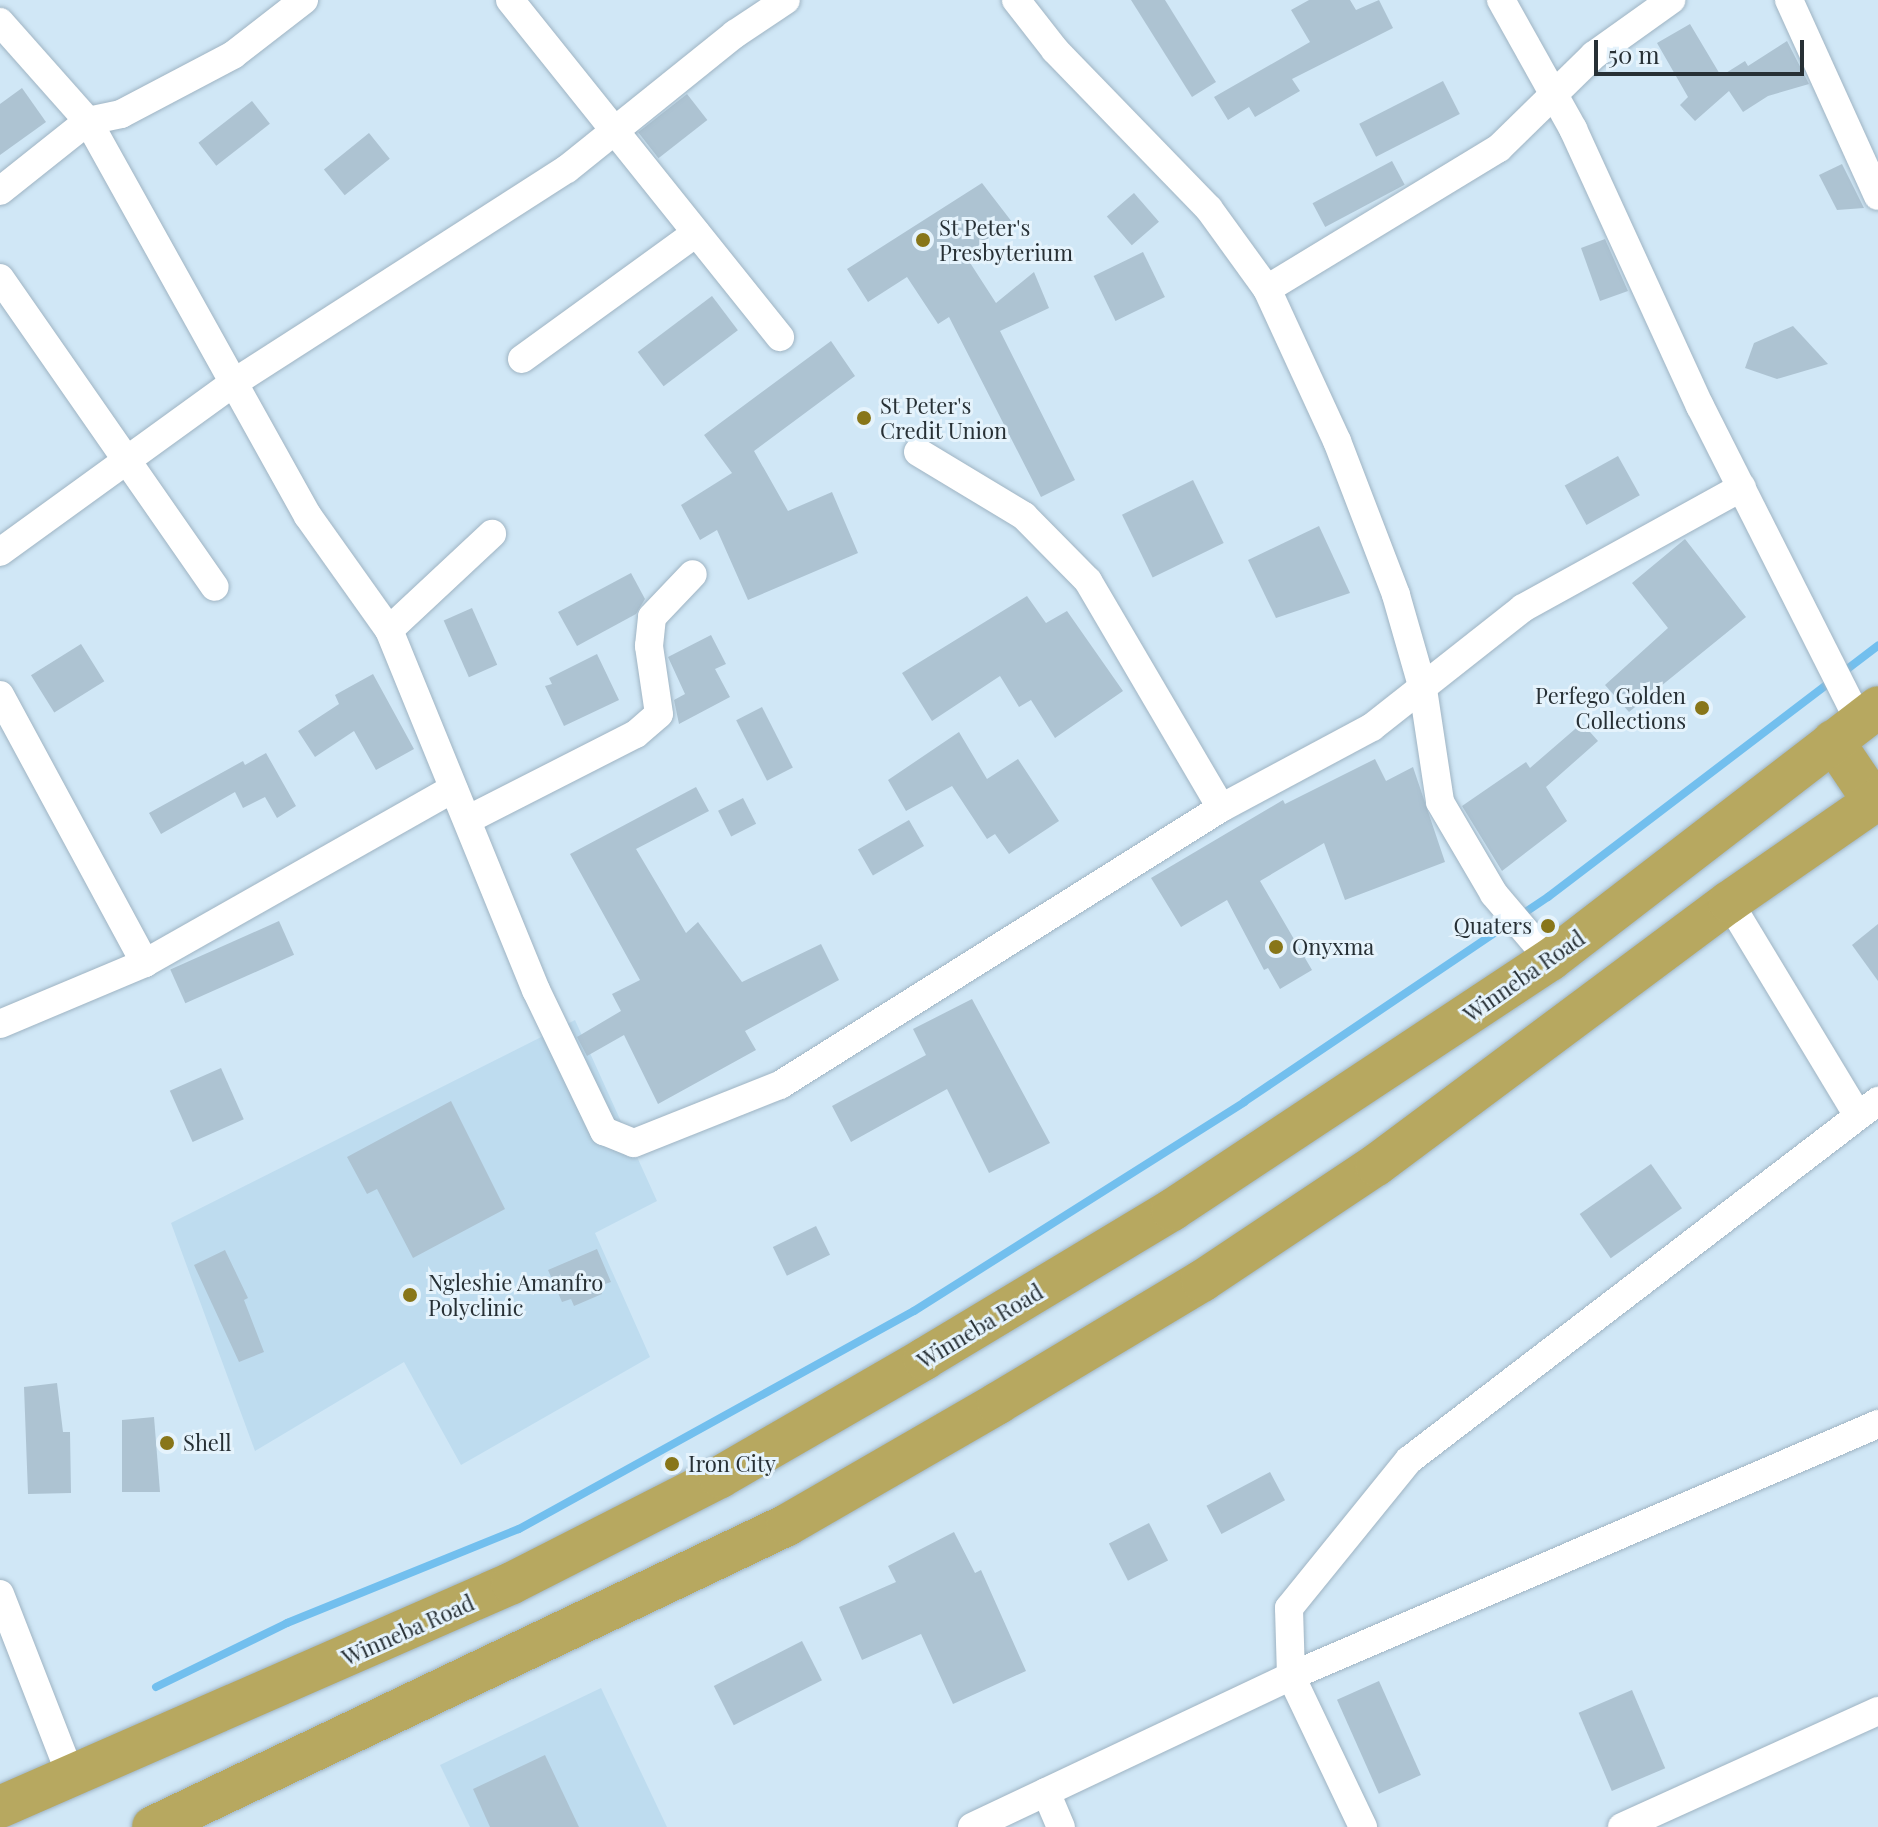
<!DOCTYPE html>
<style>
body{margin:0}
#map{position:relative;width:1878px;height:1827px;overflow:hidden;background:#d0e7f6;font-family:"Playfair Display",serif}
div>[style]{position:absolute}
.built>*{inset:0;background:#bedcef}
.stream>*{height:8px;margin:-4px;padding:0 4px;transform-origin:4px;border-radius:4px;background:#72bfee}
.building>*{inset:0;background:#adc3d2;transform-origin:0 0}
.roads{filter:drop-shadow(0 0 2px #9fb4c3) drop-shadow(0 0 2px #9fb4c3)}
.minor>*{height:28px;margin:-14px;padding:0 14px;transform-origin:14px;border-radius:14px;background:#fff}
.highway>*{height:42px;margin:-21px;padding:0 21px;transform-origin:21px;border-radius:21px;background:#b7a860}
.dots>*{width:22px;height:22px;translate:-50% -50%;box-sizing:border-box;border:4px solid #e5f3fc;border-radius:50%}
span{translate:-50% -50%;white-space:nowrap;text-align:center;line-height:1.15;-webkit-text-stroke:6px #e5f3fc;paint-order:stroke}
.poi-label{font-size:22px;color:#273035}
.left{translate:0 -50%;text-align:left}
.right{translate:-100% -50%;text-align:right}
.street-label{font-size:22px;color:#273035}
.scale{position:absolute;left:1594px;top:40px;width:210px;height:36px;box-sizing:border-box;border:4px solid #273035;border-top:0;padding-left:10px;font-size:24px;line-height:28px;white-space:nowrap;color:#273035;-webkit-text-stroke:6px #e5f3fc;paint-order:stroke}
</style>
<div id="map">
<div class="built">
<i style="clip-path:polygon(575px 1020px,657px 1201px,595px 1233px,650px 1357px,461px 1465px,404px 1362px,255px 1451px,171px 1223px)"></i>
<i style="clip-path:polygon(601px 1688px,667px 1827px,470px 1827px,440px 1765px)"></i>
</div>
<div class="stream">
<i style="left:156px;top:1687px;width:146px;rotate:-26deg"></i>
<i style="left:287px;top:1623px;width:250px;rotate:-22.1deg"></i>
<i style="left:519px;top:1529px;width:451px;rotate:-28.9deg"></i>
<i style="left:914px;top:1311px;width:391px;rotate:-32.3deg"></i>
<i style="left:1244px;top:1102px;width:367px;rotate:-34deg"></i>
<i style="left:1548px;top:897px;width:415px;rotate:-37.3deg"></i>
</div>
<div class="building">
<i style="clip-path:polygon(1131px 0,1165px 0,1216px 82px,1192px 97px)"></i>
<i style="clip-path:polygon(1309px 0,1350px 0,1356px 10px,1379px 0,1393px 28px,1292px 79px,1300px 91px,1255px 117px,1249px 107px,1228px 120px,1214px 97px,1310px 42px,1291px 10px)"></i>
<i style="clip-path:polygon(1690px 24px,1721px 76px,1745px 61px,1748px 66px,1787px 41px,1809px 84px,1768px 96px,1743px 112px,1729px 91px,1695px 121px,1680px 105px,1688px 97px,1657px 43px)"></i>
<i style="left:1443px;top:81px;width:37px;height:94px;rotate:63deg"></i>
<i style="clip-path:polygon(22px 88px,46px 122px,0 155px,0 104px)"></i>
<i style="left:687px;top:94px;width:33px;height:62px;rotate:52deg"></i>
<i style="left:252px;top:101px;width:29px;height:68px;rotate:52deg"></i>
<i style="left:369px;top:133px;width:33px;height:58px;rotate:51deg"></i>
<i style="left:1392px;top:161px;width:27px;height:90px;rotate:62deg"></i>
<i style="clip-path:polygon(1842px 164px,1864px 208px,1837px 210px,1819px 175px)"></i>
<i style="clip-path:polygon(982px 183px,1012px 222px,965px 255px,996px 303px,1034px 272px,1049px 308px,1000px 331px,1075px 480px,1041px 497px,949px 317px,938px 324px,907px 277px,868px 302px,847px 269px)"></i>
<i style="left:1134px;top:193px;width:38px;height:36px;rotate:49deg"></i>
<i style="clip-path:polygon(1605px 239px,1628px 291px,1600px 301px,1581px 248px)"></i>
<i style="left:1143px;top:252px;width:50px;height:55px;rotate:64deg"></i>
<i style="left:712px;top:296px;width:43px;height:93px;rotate:53deg"></i>
<i style="clip-path:polygon(1793px 326px,1828px 364px,1777px 379px,1745px 368px,1754px 343px)"></i>
<i style="clip-path:polygon(831px 341px,855px 376px,754px 451px,788px 511px,832px 492px,858px 553px,748px 600px,717px 530px,700px 540px,681px 505px,732px 473px,704px 435px)"></i>
<i style="left:1618px;top:456px;width:45px;height:61px;rotate:61deg"></i>
<i style="left:1193px;top:480px;width:70px;height:79px;rotate:64deg"></i>
<i style="clip-path:polygon(1319px 526px,1350px 593px,1276px 618px,1248px 560px)"></i>
<i style="clip-path:polygon(1685px 539px,1746px 617px,1629px 712px,1605px 685px,1668px 628px,1632px 583px)"></i>
<i style="clip-path:polygon(631px 573px,645px 599px,636px 614px,577px 646px,558px 612px)"></i>
<i style="clip-path:polygon(1027px 596px,1046px 623px,1067px 611px,1123px 691px,1055px 738px,1031px 700px,1019px 707px,1000px 676px,932px 721px,902px 673px)"></i>
<i style="left:472px;top:608px;width:62px;height:31px;rotate:66deg"></i>
<i style="clip-path:polygon(711px 635px,726px 664px,715px 669px,730px 697px,679px 724px,674px 700px,685px 694px,668px 657px)"></i>
<i style="left:81px;top:644px;width:44px;height:59px;rotate:58deg"></i>
<i style="clip-path:polygon(597px 654px,619px 700px,564px 726px,545px 686px,552px 684px,549px 678px)"></i>
<i style="clip-path:polygon(373px 674px,414px 749px,376px 770px,354px 731px,315px 757px,298px 731px,339px 704px,335px 695px)"></i>
<i style="left:762px;top:707px;width:68px;height:29px;rotate:63deg"></i>
<i style="clip-path:polygon(1582px 723px,1598px 741px,1546px 787px,1567px 821px,1502px 871px,1462px 806px,1526px 762px,1530px 768px)"></i>
<i style="clip-path:polygon(959px 732px,987px 779px,1018px 759px,1059px 821px,1009px 854px,995px 834px,987px 839px,952px 786px,906px 811px,888px 780px)"></i>
<i style="clip-path:polygon(266px 753px,296px 806px,277px 818px,265px 797px,243px 808px,235px 792px,161px 834px,149px 813px,243px 761px,245px 765px)"></i>
<i style="clip-path:polygon(1375px 759px,1386px 781px,1413px 767px,1445px 862px,1345px 900px,1324px 843px,1260px 881px,1312px 970px,1280px 989px,1268px 968px,1264px 970px,1227px 900px,1181px 927px,1151px 878px,1283px 800px,1285px 804px)"></i>
<i style="clip-path:polygon(696px 787px,709px 811px,636px 849px,686px 933px,698px 922px,742px 982px,821px 944px,839px 980px,745px 1031px,756px 1050px,658px 1104px,624px 1035px,587px 1056px,577px 1037px,621px 1011px,612px 994px,640px 980px,570px 854px)"></i>
<i style="left:743px;top:798px;width:29px;height:28px;rotate:63deg"></i>
<i style="left:909px;top:820px;width:30px;height:59px;rotate:60deg"></i>
<i style="left:279px;top:921px;width:37px;height:119px;rotate:66deg"></i>
<i style="clip-path:polygon(1878px 924px,1878px 981px,1852px 945px)"></i>
<i style="clip-path:polygon(972px 999px,1050px 1143px,989px 1173px,947px 1089px,851px 1142px,832px 1106px,926px 1055px,913px 1029px)"></i>
<i style="left:221px;top:1068px;width:56px;height:56px;rotate:66deg"></i>
<i style="clip-path:polygon(451px 1101px,505px 1209px,413px 1258px,377px 1189px,367px 1194px,347px 1157px)"></i>
<i style="left:1651px;top:1164px;width:54px;height:87px;rotate:55deg"></i>
<i style="left:816px;top:1226px;width:32px;height:48px;rotate:64deg"></i>
<i style="clip-path:polygon(597px 1249px,611px 1282px,599px 1286px,602px 1294px,574px 1306px,571px 1299px,562px 1302px,548px 1270px)"></i>
<i style="clip-path:polygon(225px 1250px,248px 1298px,244px 1300px,264px 1352px,239px 1362px,194px 1265px)"></i>
<i style="clip-path:polygon(57px 1383px,63px 1432px,70px 1432px,71px 1493px,28px 1494px,24px 1387px)"></i>
<i style="clip-path:polygon(154px 1417px,160px 1492px,122px 1492px,122px 1420px)"></i>
<i style="left:1270px;top:1472px;width:32px;height:72px;rotate:62deg"></i>
<i style="left:1149px;top:1523px;width:42px;height:45px;rotate:63deg"></i>
<i style="clip-path:polygon(954px 1532px,975px 1573px,981px 1570px,1026px 1671px,953px 1704px,921px 1634px,862px 1660px,839px 1607px,896px 1582px,888px 1566px)"></i>
<i style="left:802px;top:1641px;width:44px;height:99px;rotate:63deg"></i>
<i style="left:1379px;top:1681px;width:103px;height:46px;rotate:66deg"></i>
<i style="left:1632px;top:1690px;width:85px;height:58px;rotate:67deg"></i>
<i style="clip-path:polygon(545px 1755px,579px 1827px,490px 1827px,473px 1789px)"></i>
</div>
<div class="roads">
<div class="minor">
<i style="left:510px;top:0;width:432px;rotate:51.3deg"></i>
<i style="left:1016px;top:0;width:63px;rotate:52deg"></i>
<i style="left:1055px;top:50px;width:221px;rotate:45.9deg"></i>
<i style="left:1209px;top:209px;width:99px;rotate:54.1deg"></i>
<i style="left:1267px;top:289px;width:167px;rotate:65.3deg"></i>
<i style="left:1337px;top:441px;width:165px;rotate:69deg"></i>
<i style="left:1396px;top:595px;width:98px;rotate:74deg"></i>
<i style="left:1423px;top:689px;width:114px;rotate:81.4deg"></i>
<i style="left:1440px;top:802px;width:107px;rotate:59.6deg"></i>
<i style="left:1494px;top:894px;width:87px;rotate:49.7deg"></i>
<i style="left:1501px;top:0;width:148px;rotate:60.8deg"></i>
<i style="left:1573px;top:129px;width:305px;rotate:65.4deg"></i>
<i style="left:1700px;top:406px;width:353px;rotate:63.2deg"></i>
<i style="left:1789px;top:0;width:215px;rotate:65.6deg"></i>
<i style="left:0;top:22px;width:132px;rotate:48.4deg"></i>
<i style="left:88px;top:121px;width:452px;rotate:60.9deg"></i>
<i style="left:308px;top:516px;width:140px;rotate:54.6deg"></i>
<i style="left:389px;top:630px;width:389px;rotate:67.8deg"></i>
<i style="left:536px;top:990px;width:157px;rotate:64.3deg"></i>
<i style="left:604px;top:1131px;width:32px;rotate:22deg"></i>
<i style="left:634px;top:1143px;width:157px;rotate:-21.7deg"></i>
<i style="left:780px;top:1085px;width:521px;rotate:-32.13deg"></i>
<i style="left:1221px;top:808px;width:171px;rotate:-28.2deg"></i>
<i style="left:1372px;top:727px;width:192px;rotate:-38.2deg"></i>
<i style="left:1523px;top:608px;width:250px;rotate:-28.9deg"></i>
<i style="left:0;top:191px;width:112px;rotate:-38.5deg"></i>
<i style="left:88px;top:121px;width:34px;rotate:-12deg"></i>
<i style="left:121px;top:114px;width:127px;rotate:-27.8deg"></i>
<i style="left:233px;top:55px;width:90px;rotate:-37.8deg"></i>
<i style="left:0;top:278px;width:376px;rotate:55.2deg"></i>
<i style="left:1267px;top:289px;width:271px;rotate:-31.3deg"></i>
<i style="left:1499px;top:148px;width:133px;rotate:-44.4deg"></i>
<i style="left:1594px;top:55px;width:95px;rotate:-35.5deg"></i>
<i style="left:522px;top:359px;width:215px;rotate:-35.9deg"></i>
<i style="left:918px;top:452px;width:124px;rotate:31.1deg"></i>
<i style="left:1024px;top:516px;width:91px;rotate:45.4deg"></i>
<i style="left:1088px;top:581px;width:263px;rotate:59.6deg"></i>
<i style="left:0;top:552px;width:290px;rotate:-35.9deg"></i>
<i style="left:235px;top:382px;width:394px;rotate:-32.7deg"></i>
<i style="left:567px;top:169px;width:216px;rotate:-38.8deg"></i>
<i style="left:735px;top:34px;width:61px;rotate:-33.7deg"></i>
<i style="left:389px;top:630px;width:141px;rotate:-43deg"></i>
<i style="left:0;top:695px;width:305px;rotate:61.6deg"></i>
<i style="left:469px;top:819px;width:187px;rotate:-27deg"></i>
<i style="left:636px;top:734px;width:30px;rotate:-41deg"></i>
<i style="left:659px;top:714px;width:69px;rotate:-98.4deg"></i>
<i style="left:649px;top:646px;width:29px;rotate:-84deg"></i>
<i style="left:652px;top:617px;width:59px;rotate:-46.4deg"></i>
<i style="left:1729px;top:902px;width:248px;rotate:58.9deg"></i>
<i style="left:0;top:1024px;width:157px;rotate:-22.8deg"></i>
<i style="left:145px;top:963px;width:354px;rotate:-29.5deg"></i>
<i style="left:0;top:1594px;width:193px;rotate:68.7deg"></i>
<i style="left:1046px;top:1792px;width:38px;rotate:67deg"></i>
<i style="left:972px;top:1827px;width:353px;rotate:-25.3deg"></i>
<i style="left:1291px;top:1676px;width:639px;rotate:-23.23deg"></i>
<i style="left:1363px;top:1827px;width:167px;rotate:-115.5deg"></i>
<i style="left:1291px;top:1676px;width:68px;rotate:-91.7deg"></i>
<i style="left:1289px;top:1608px;width:191px;rotate:-51deg"></i>
<i style="left:1409px;top:1460px;width:591px;rotate:-37.43deg"></i>
<i style="left:1622px;top:1827px;width:281px;rotate:-24.4deg"></i>
</div>
<div class="highway">
<i style="left:1833px;top:741px;width:73px;rotate:56.1deg"></i>
<i style="left:0;top:1807px;width:559px;rotate:-23.63deg"></i>
<i style="left:512px;top:1583px;width:233px;rotate:-27deg"></i>
<i style="left:720px;top:1477px;width:236px;rotate:-30deg"></i>
<i style="left:924px;top:1359px;width:289px;rotate:-31deg"></i>
<i style="left:1172px;top:1210px;width:453px;rotate:-33.5deg"></i>
<i style="left:1550px;top:960px;width:414px;rotate:-37.6deg"></i>
<i style="left:153px;top:1827px;width:702px;rotate:-25.47deg"></i>
<i style="left:787px;top:1525px;width:244px;rotate:-30deg"></i>
<i style="left:998px;top:1403px;width:238px;rotate:-30.9deg"></i>
<i style="left:1202px;top:1281px;width:209px;rotate:-33.7deg"></i>
<i style="left:1376px;top:1165px;width:440px;rotate:-36.7deg"></i>
<i style="left:1729px;top:902px;width:181px;rotate:-34.7deg"></i>
</div>
</div>
<div class="dots">
<i style="left:923px;top:240px;background:#887619"></i>
<i style="left:864px;top:418px;background:#887619"></i>
<i style="left:1702px;top:708px;background:#887619"></i>
<i style="left:1548px;top:926px;background:#887619"></i>
<i style="left:1276px;top:947px;background:#887619"></i>
<i style="left:410px;top:1295px;background:#887619"></i>
<i style="left:167px;top:1443px;background:#887619"></i>
<i style="left:672px;top:1464px;background:#887619"></i>
</div>
<div class="poi-label">
<span class="left" style="left:939px;top:240px">St Peter's<br>Presbyterium</span>
<span class="left" style="left:880px;top:418px">St Peter's<br>Credit Union</span>
<span class="right" style="left:1686px;top:708px">Perfego Golden<br>Collections</span>
<span class="right" style="left:1532px;top:926px">Quaters</span>
<span class="left" style="left:1292px;top:947px">Onyxma</span>
<span class="left" style="left:428px;top:1295px">Ngleshie Amanfro<br>Polyclinic</span>
<span class="left" style="left:183px;top:1443px">Shell</span>
<span class="left" style="left:688px;top:1464px">Iron City</span>
</div>
<div class="street-label">
<span style="left:1524px;top:976px;rotate:-35deg">Winneba Road</span>
<span style="left:980px;top:1326px;rotate:-31deg">Winneba Road</span>
<span style="left:408px;top:1630px;rotate:-24deg">Winneba Road</span>
</div>
<div class="scale">50 m</div>
</div>
